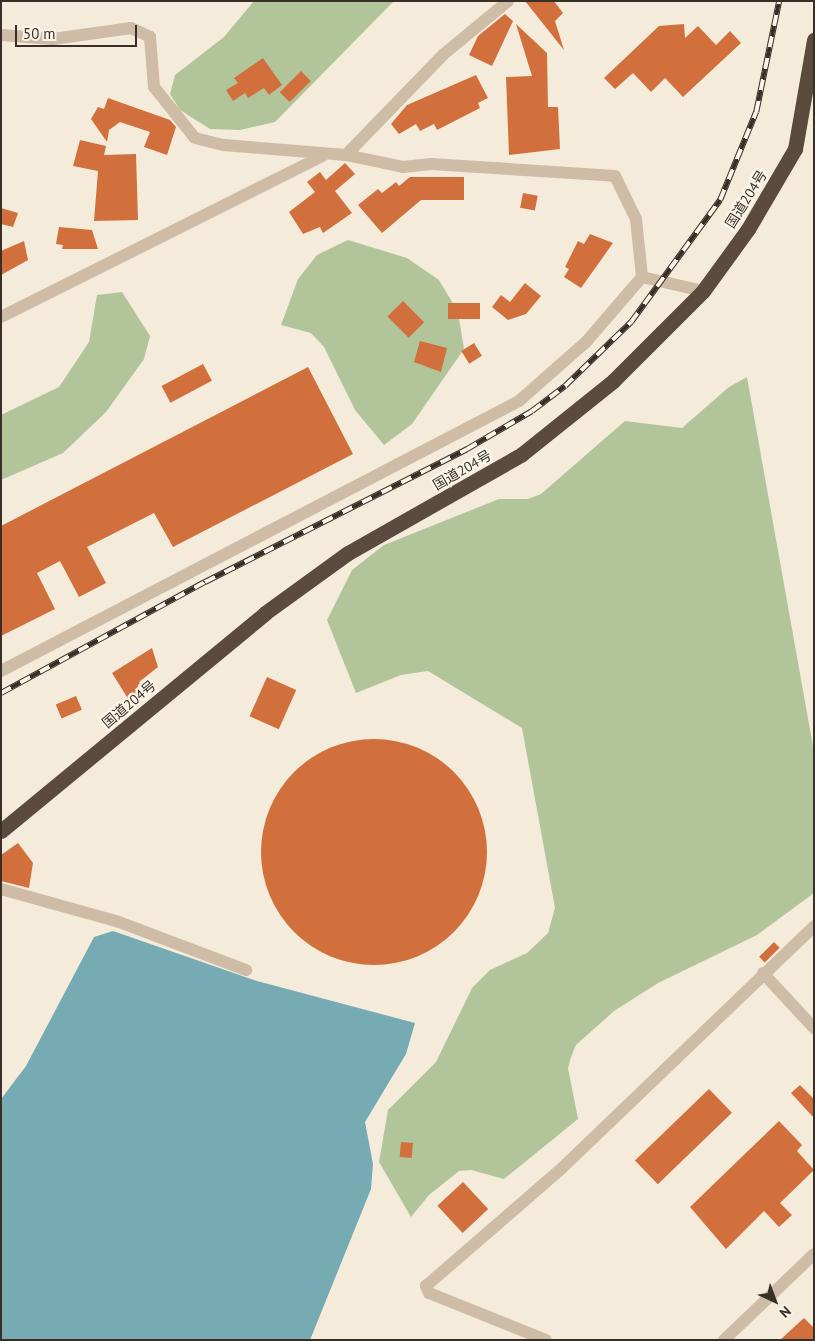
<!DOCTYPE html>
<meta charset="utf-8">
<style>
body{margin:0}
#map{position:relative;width:815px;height:1341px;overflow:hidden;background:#f4ebdb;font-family:"PT Sans","Noto Sans JP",sans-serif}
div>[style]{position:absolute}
.green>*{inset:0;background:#b2c59a}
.water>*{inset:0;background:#77abb4}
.building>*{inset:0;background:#d1703c;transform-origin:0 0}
.round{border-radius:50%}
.minor>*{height:12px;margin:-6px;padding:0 6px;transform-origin:6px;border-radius:6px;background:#cebca6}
.highway>*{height:15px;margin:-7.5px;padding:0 7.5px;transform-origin:7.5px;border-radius:7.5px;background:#5b4a3e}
.rail>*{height:5.5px;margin-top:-2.75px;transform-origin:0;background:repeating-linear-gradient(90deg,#fbf5e8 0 11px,#392f27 0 22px);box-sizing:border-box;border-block:1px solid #392f27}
span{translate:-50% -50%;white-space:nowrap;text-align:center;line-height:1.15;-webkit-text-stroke:5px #fbf5e8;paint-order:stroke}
.street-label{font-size:14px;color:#392f27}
.frame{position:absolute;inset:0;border:2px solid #392f27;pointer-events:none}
.north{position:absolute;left:750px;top:1276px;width:50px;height:50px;-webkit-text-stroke:4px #fbf5e8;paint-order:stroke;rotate:137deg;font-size:14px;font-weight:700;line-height:20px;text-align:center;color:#392f27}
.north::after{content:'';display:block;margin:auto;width:18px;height:22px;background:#392f27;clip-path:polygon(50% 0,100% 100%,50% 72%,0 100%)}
.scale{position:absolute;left:15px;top:25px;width:122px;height:22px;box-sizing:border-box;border:2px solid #392f27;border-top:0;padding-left:6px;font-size:15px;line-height:18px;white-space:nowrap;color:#392f27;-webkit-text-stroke:4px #fbf5e8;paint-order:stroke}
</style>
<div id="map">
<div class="green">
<i style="clip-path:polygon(254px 1px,394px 1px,275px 122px,240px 130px,210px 129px,180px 110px,170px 94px,175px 75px,224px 37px)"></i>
<i style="clip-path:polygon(348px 240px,407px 258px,439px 280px,458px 312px,464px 349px,412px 424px,384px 445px,355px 410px,324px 347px,311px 333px,281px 325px,298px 279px,317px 255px)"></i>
<i style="clip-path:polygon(122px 292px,150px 336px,144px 359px,106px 412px,63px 453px,1px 480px,1px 415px,59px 387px,89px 342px,97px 295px)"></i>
<i style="clip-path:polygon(747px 377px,814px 752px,814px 893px,757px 935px,658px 983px,614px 1011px,576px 1045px,571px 1057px,568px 1068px,578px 1119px,504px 1179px,471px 1170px,459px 1171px,429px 1195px,411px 1217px,379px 1162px,388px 1110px,436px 1062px,472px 988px,490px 970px,527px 953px,548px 933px,555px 908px,522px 728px,428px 671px,401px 675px,356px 693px,327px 620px,352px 570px,384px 545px,499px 499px,528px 499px,541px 494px,625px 421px,682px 428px,729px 387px)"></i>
</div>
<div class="water">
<i style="clip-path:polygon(113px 931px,257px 981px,415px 1023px,406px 1054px,365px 1122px,373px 1164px,371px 1189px,310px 1340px,1px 1340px,1px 1099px,26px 1066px,94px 937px)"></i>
</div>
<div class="building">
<i style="clip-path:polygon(525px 1px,554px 1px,563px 13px,555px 21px,564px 50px)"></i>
<i style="clip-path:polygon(505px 14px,513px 21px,492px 66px,469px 55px,478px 36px)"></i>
<i style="clip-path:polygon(516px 24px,547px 53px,548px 107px,558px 107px,560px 149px,509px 155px,506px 77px,532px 76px)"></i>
<i style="clip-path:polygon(684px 24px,685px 38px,698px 26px,716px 45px,730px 31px,741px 43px,683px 97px,665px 78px,651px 92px,633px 73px,615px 89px,604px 78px,659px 26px)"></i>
<i style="clip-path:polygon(263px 58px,282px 85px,269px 95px,264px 88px,248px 98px,245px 93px,233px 101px,226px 90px,238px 83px,234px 78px)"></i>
<i style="left:301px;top:71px;width:14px;height:30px;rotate:45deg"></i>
<i style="clip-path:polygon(476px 75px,488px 98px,478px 103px,480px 108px,437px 130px,434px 124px,420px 131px,416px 124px,399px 134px,391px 124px,407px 105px)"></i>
<i style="clip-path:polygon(108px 98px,170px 120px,176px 127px,167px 155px,144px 147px,150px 132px,120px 122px,109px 130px,107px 142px,91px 119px,98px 107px,104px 109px)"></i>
<i style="clip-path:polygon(80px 140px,106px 146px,104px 155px,136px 154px,138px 220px,94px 221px,98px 171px,73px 166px)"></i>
<i style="clip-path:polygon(345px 163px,355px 174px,335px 191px,352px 213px,323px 233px,320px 227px,303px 234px,289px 212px,315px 192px,307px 182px,320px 172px,326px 180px)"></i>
<i style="clip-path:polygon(410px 177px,464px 177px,464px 200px,421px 200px,382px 233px,358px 205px,378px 189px,382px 193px,396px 182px,399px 186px)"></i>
<i style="left:523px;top:193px;width:15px;height:15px;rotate:11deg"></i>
<i style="clip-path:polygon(1px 208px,18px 213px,13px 227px,1px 224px)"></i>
<i style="clip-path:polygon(59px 227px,92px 230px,98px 249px,62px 249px,63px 245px,56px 244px)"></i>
<i style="clip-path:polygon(590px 234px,613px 243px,581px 288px,564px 277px,569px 269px,565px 267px,578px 241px,584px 244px)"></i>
<i style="clip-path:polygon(24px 241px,28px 260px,1px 275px,1px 251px)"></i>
<i style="clip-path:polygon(525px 283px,541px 296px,526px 314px,508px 320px,492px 307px,501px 295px,510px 302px)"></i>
<i style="left:403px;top:301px;width:30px;height:22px;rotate:45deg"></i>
<i style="left:480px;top:303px;width:16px;height:32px;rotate:90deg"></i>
<i style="clip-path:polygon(420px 341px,447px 348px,441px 372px,414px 362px)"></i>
<i style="left:474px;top:343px;width:15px;height:15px;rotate:58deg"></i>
<i style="left:203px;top:364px;width:19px;height:47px;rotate:62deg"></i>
<i style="clip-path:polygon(308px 367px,353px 454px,173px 547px,154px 513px,87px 547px,106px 583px,79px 597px,60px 561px,37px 573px,55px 609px,1px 636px,1px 526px)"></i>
<i style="clip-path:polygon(152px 648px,158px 667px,139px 682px,148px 694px,132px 705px,112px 673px)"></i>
<i style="left:267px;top:677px;width:32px;height:43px;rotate:24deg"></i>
<i style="left:76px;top:696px;width:15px;height:22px;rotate:67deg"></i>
<i class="round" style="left:261px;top:739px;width:226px;height:226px"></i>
<i style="clip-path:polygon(18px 843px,33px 863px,29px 888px,1px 881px,1px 855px)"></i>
<i style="left:774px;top:942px;width:8px;height:21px;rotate:45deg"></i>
<i style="clip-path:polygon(800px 1085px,814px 1099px,814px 1118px,791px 1093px)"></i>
<i style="left:709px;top:1089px;width:33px;height:103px;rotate:46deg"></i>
<i style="clip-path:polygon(779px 1121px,802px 1145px,797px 1151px,814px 1170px,780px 1203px,792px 1215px,779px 1227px,764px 1211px,726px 1249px,690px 1207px)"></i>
<i style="left:401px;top:1142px;width:12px;height:15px;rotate:5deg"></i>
<i style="left:463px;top:1182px;width:37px;height:35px;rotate:47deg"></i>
<i style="clip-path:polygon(804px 1318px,814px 1328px,814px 1340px,780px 1340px)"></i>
</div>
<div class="minor">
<i style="left:1px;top:35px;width:52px;rotate:4.4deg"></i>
<i style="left:53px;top:39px;width:79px;rotate:-8deg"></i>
<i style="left:131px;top:28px;width:21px;rotate:25deg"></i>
<i style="left:150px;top:37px;width:50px;rotate:85.4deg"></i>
<i style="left:154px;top:87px;width:65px;rotate:51.2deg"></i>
<i style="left:195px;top:138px;width:30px;rotate:14deg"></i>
<i style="left:224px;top:145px;width:122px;rotate:4.7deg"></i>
<i style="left:346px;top:155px;width:58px;rotate:11.9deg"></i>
<i style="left:403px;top:167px;width:28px;rotate:-6deg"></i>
<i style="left:431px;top:164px;width:184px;rotate:3.7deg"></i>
<i style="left:615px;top:176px;width:48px;rotate:64deg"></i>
<i style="left:636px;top:219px;width:58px;rotate:84.1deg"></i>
<i style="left:642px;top:277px;width:86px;rotate:130.7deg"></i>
<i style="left:586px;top:342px;width:89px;rotate:138.6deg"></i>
<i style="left:519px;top:401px;width:584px;rotate:152.47deg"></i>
<i style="left:346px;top:155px;width:141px;rotate:-45.9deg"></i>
<i style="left:444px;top:54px;width:83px;rotate:-39.6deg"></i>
<i style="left:642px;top:277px;width:63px;rotate:12.9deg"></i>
<i style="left:1px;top:317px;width:359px;rotate:-26.6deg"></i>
<i style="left:1px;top:889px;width:123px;rotate:15.6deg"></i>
<i style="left:119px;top:922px;width:136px;rotate:20.7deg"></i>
<i style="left:763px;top:973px;width:75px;rotate:47.2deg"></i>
<i style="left:546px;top:1340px;width:126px;rotate:-158.1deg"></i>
<i style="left:429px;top:1293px;width:8px;rotate:-113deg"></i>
<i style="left:426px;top:1286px;width:179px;rotate:-40.9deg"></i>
<i style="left:561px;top:1169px;width:351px;rotate:-43.8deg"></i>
<i style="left:724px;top:1340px;width:124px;rotate:-43.7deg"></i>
</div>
<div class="highway">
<i style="left:1px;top:831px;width:342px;rotate:-39.5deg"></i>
<i style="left:265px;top:613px;width:102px;rotate:-35.9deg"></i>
<i style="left:348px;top:553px;width:200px;rotate:-29.6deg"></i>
<i style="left:522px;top:454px;width:117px;rotate:-38.7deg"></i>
<i style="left:613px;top:381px;width:127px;rotate:-45deg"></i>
<i style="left:703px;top:291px;width:77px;rotate:-54deg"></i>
<i style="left:748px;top:229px;width:93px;rotate:-59.6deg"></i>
<i style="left:795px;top:149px;width:111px;rotate:-80.1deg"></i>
</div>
<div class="rail">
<i style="left:1px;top:693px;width:232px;rotate:-28.6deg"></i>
<i style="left:205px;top:582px;width:294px;rotate:-26.9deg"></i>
<i style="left:467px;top:449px;width:75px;rotate:-30.3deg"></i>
<i style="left:532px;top:411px;width:41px;rotate:-37.1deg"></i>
<i style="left:565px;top:386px;width:92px;rotate:-44.1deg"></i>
<i style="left:631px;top:322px;width:151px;rotate:-53.9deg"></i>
<i style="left:720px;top:200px;width:95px;rotate:-67.8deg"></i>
<i style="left:756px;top:112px;width:113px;rotate:-78.3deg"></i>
</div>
<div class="street-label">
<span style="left:746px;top:199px;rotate:-58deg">国道204号</span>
<span style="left:462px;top:470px;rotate:-30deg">国道204号</span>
<span style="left:129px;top:704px;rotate:-40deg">国道204号</span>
</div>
<div class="frame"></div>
<div class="north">N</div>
<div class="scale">50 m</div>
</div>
